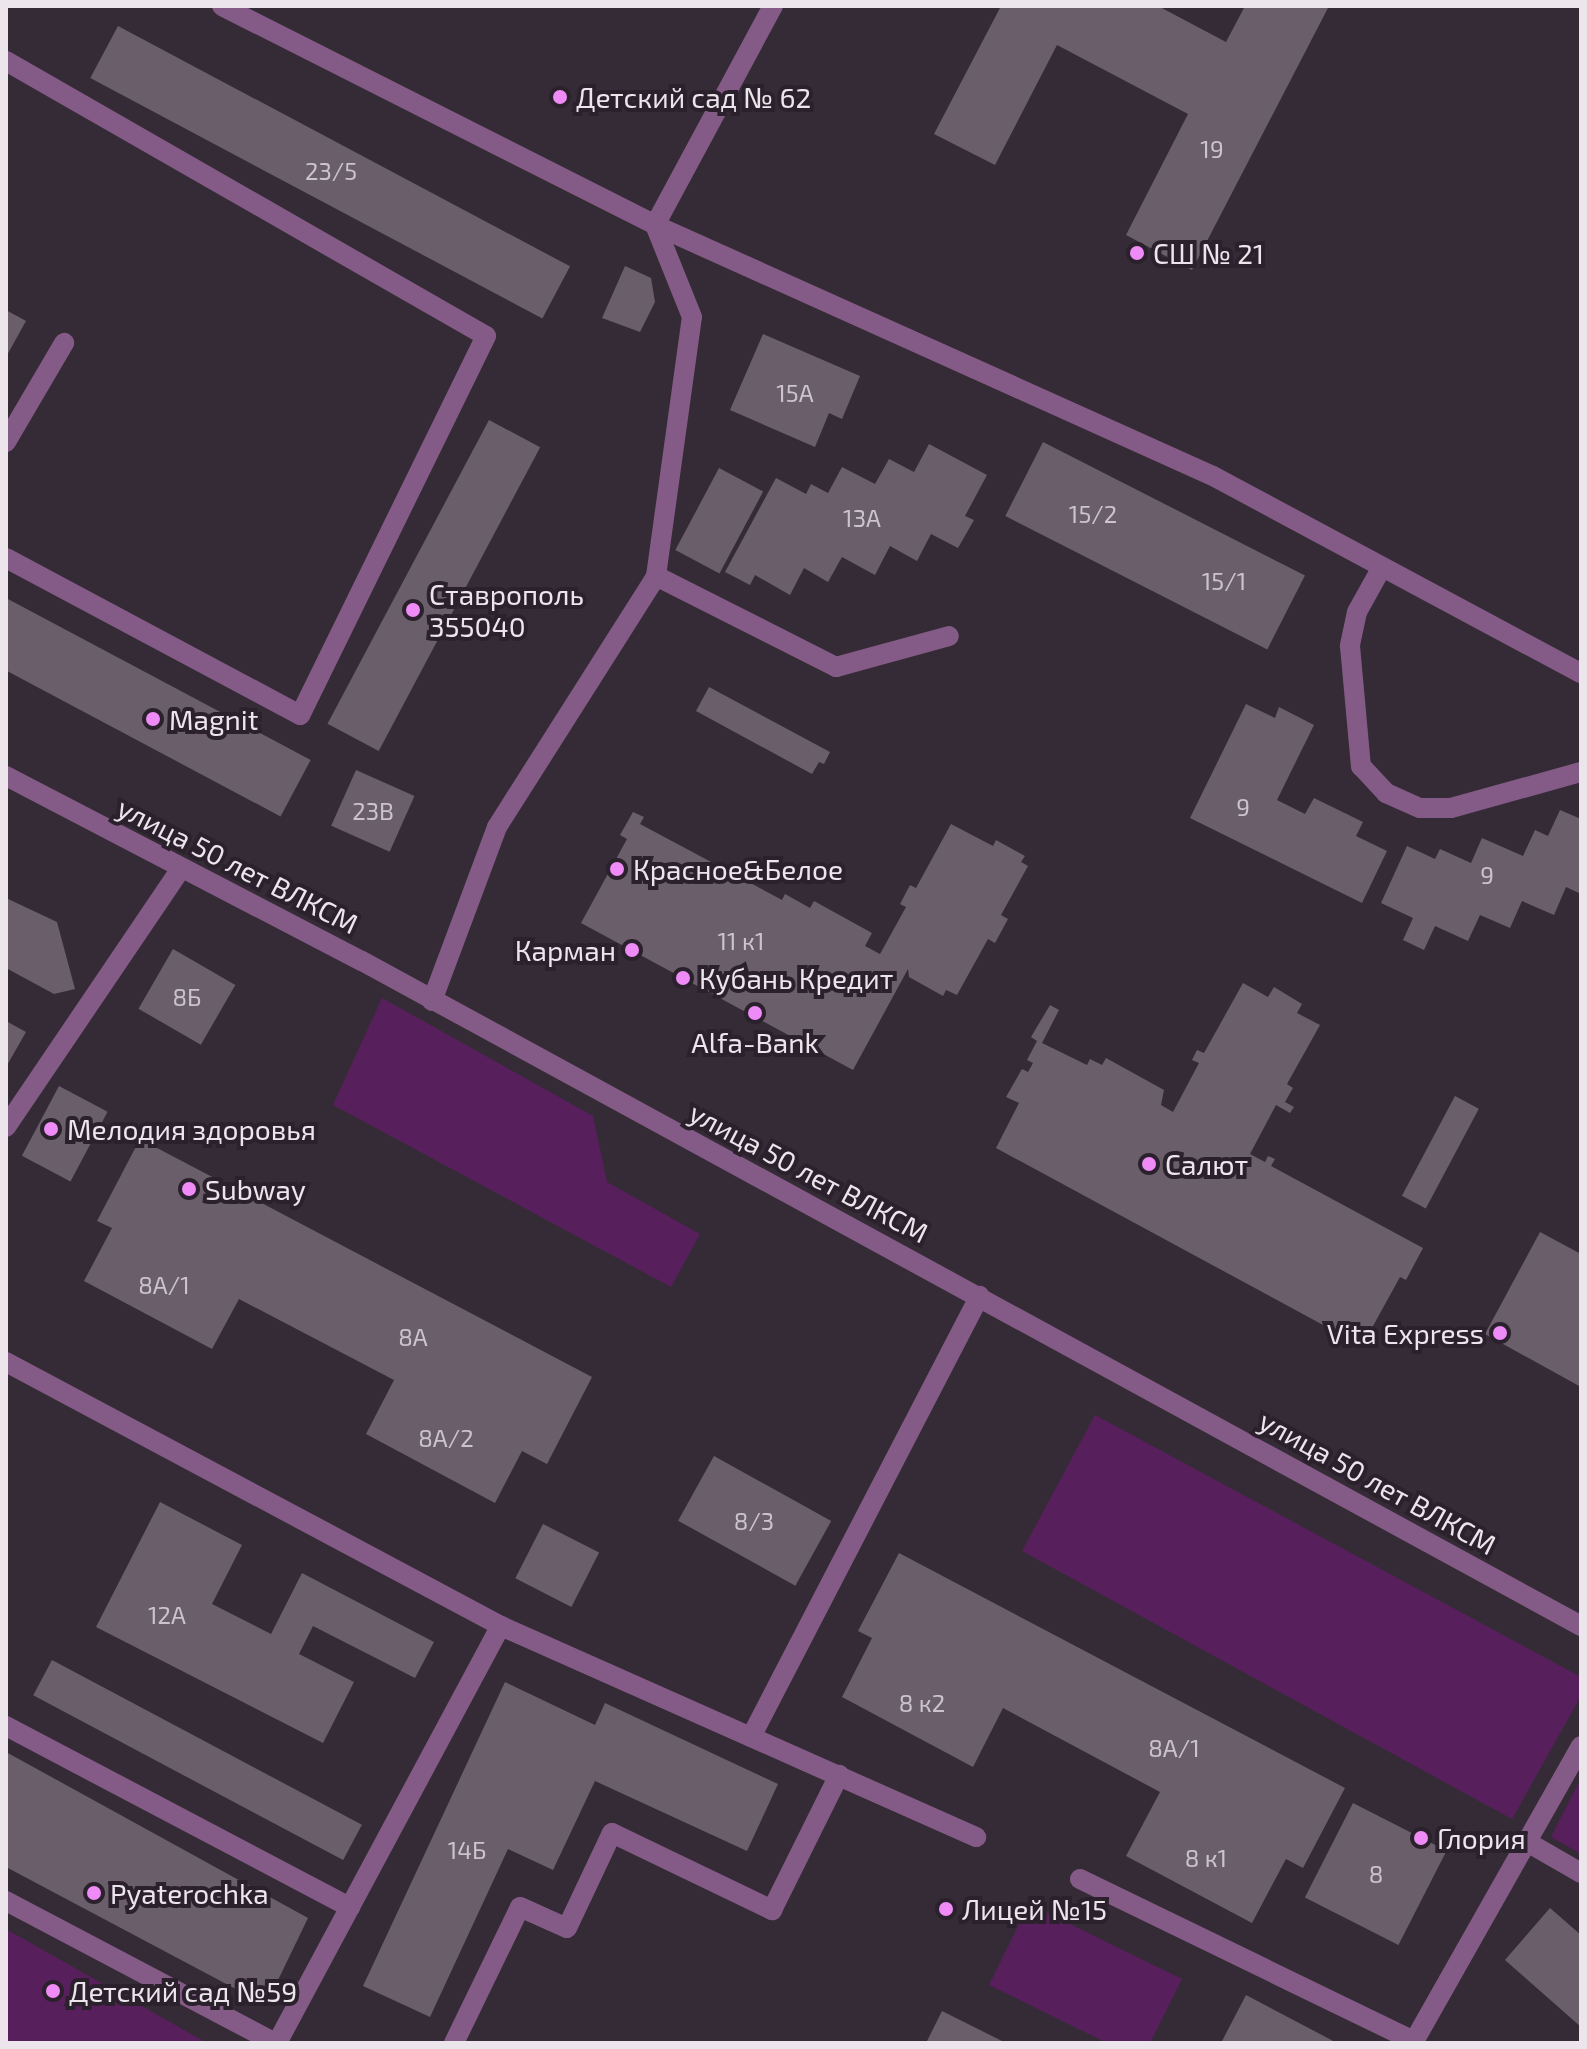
<!DOCTYPE html>
<meta charset="utf-8">
<style>
body{margin:0}
#map{position:relative;width:1587px;height:2049px;overflow:hidden;background:#352b36;font-family:"Exo 2",sans-serif}
div>[style]{position:absolute}
.green>*{inset:0;background:#581f5d}
.building>*{inset:0;background:#6a5e6a;transform-origin:0 0}
.minor>*{height:20px;margin:-10px;padding:0 10px;transform-origin:10px;border-radius:10px;background:#845b86}
.dots>*{width:22px;height:22px;translate:-50% -50%;box-sizing:border-box;border:4px solid #2b212c;border-radius:50%}
span{translate:-50% -50%;white-space:nowrap;text-align:center;line-height:1.15;-webkit-text-stroke:8px #2b212c;paint-order:stroke}
.number-label{font-size:24px;color:#ccc3cc}
.number-label span{-webkit-text-stroke-width:0}
.poi-label{font-size:28px;color:#ece5ec}
.left{translate:0 -50%;text-align:left}
.right{translate:-100% -50%;text-align:right}
.street-label{font-size:28px;color:#ece5ec}
.frame{position:absolute;inset:0;border:8px solid #ece5ec;pointer-events:none}
</style>
<div id="map">
<div class="green">
<i style="clip-path:polygon(382px 998px,593px 1116px,607px 1182px,700px 1234px,671px 1287px,333px 1105px)"></i>
<i style="clip-path:polygon(1095px 1415px,1581px 1677px,1581px 1696px,1512px 1819px,1022px 1551px)"></i>
<i style="clip-path:polygon(1581px 1778px,1581px 1854px,1551px 1837px)"></i>
<i style="clip-path:polygon(1029px 1904px,1182px 1979px,1150px 2043px,1107px 2043px,989px 1985px)"></i>
<i style="clip-path:polygon(6px 1929px,207px 2043px,6px 2043px)"></i>
</div>
<div class="building">
<i style="clip-path:polygon(1001px 6px,1158px 6px,1226px 42px,1245px 6px,1329px 6px,1192px 270px,1126px 235px,1188px 114px,1057px 45px,995px 165px,934px 134px)"></i>
<i style="left:118px;top:26px;width:512px;height:59px;rotate:28deg"></i>
<i style="clip-path:polygon(625px 266px,651px 278px,655px 302px,640px 332px,602px 318px)"></i>
<i style="clip-path:polygon(6px 310px,26px 321px,6px 357px)"></i>
<i style="clip-path:polygon(763px 334px,860px 376px,842px 419px,829px 413px,815px 447px,730px 410px)"></i>
<i style="left:489px;top:420px;width:58px;height:344px;rotate:28deg"></i>
<i style="left:1043px;top:442px;width:294px;height:83px;rotate:27deg"></i>
<i style="clip-path:polygon(929px 444px,987px 475px,965px 516px,974px 520px,958px 548px,931px 534px,917px 561px,890px 546px,875px 575px,842px 557px,828px 582px,804px 568px,790px 595px,755px 575px,750px 585px,725px 572px,776px 478px,806px 494px,811px 484px,828px 493px,842px 467px,875px 484px,889px 459px,914px 472px)"></i>
<i style="left:719px;top:468px;width:50px;height:93px;rotate:28deg"></i>
<i style="left:6px;top:598px;width:345px;height:64px;rotate:28deg"></i>
<i style="clip-path:polygon(709px 687px,830px 752px,824px 764px,819px 762px,812px 774px,696px 711px)"></i>
<i style="clip-path:polygon(1246px 704px,1275px 718px,1279px 707px,1314px 725px,1277px 800px,1305px 814px,1314px 798px,1363px 822px,1356px 836px,1387px 851px,1362px 903px,1190px 818px)"></i>
<i style="left:356px;top:770px;width:64px;height:61px;rotate:24deg"></i>
<i style="clip-path:polygon(1560px 810px,1581px 819px,1581px 894px,1566px 887px,1554px 915px,1522px 901px,1510px 928px,1480px 915px,1468px 941px,1435px 926px,1424px 950px,1403px 940px,1413px 918px,1381px 903px,1407px 846px,1435px 859px,1440px 849px,1471px 863px,1482px 838px,1523px 856px,1535px 830px,1548px 836px)"></i>
<i style="clip-path:polygon(633px 812px,644px 817px,640px 824px,782px 900px,785px 894px,810px 908px,814px 901px,872px 933px,865px 946px,880px 954px,906px 907px,900px 904px,910px 885px,916px 888px,951px 824px,993px 846px,996px 840px,1025px 856px,1021px 862px,1028px 866px,1001px 915px,1008px 919px,995px 943px,988px 939px,957px 995px,946px 990px,943px 996px,909px 977px,908px 969px,853px 1070px,581px 923px,627px 839px,620px 835px)"></i>
<i style="clip-path:polygon(6px 898px,57px 922px,75px 989px,54px 994px,6px 968px)"></i>
<i style="left:173px;top:949px;width:72px;height:69px;rotate:30deg"></i>
<i style="clip-path:polygon(1243px 983px,1268px 997px,1274px 987px,1302px 1004px,1297px 1013px,1320px 1025px,1287px 1084px,1293px 1088px,1285px 1102px,1294px 1107px,1290px 1113px,1276px 1105px,1250px 1154px,1265px 1162px,1268px 1156px,1275px 1159px,1271px 1166px,1423px 1248px,1406px 1280px,1400px 1277px,1362px 1346px,996px 1148px,1019px 1103px,1006px 1097px,1022px 1069px,1028px 1072px,1033px 1063px,1027px 1060px,1037px 1041px,1031px 1037px,1050px 1005px,1059px 1010px,1042px 1043px,1087px 1065px,1090px 1059px,1102px 1065px,1106px 1058px,1164px 1090px,1161px 1105px,1173px 1112px,1199px 1063px,1192px 1060px,1197px 1050px,1204px 1053px)"></i>
<i style="clip-path:polygon(6px 1021px,26px 1032px,6px 1067px)"></i>
<i style="left:59px;top:1086px;width:55px;height:79px;rotate:28deg"></i>
<i style="left:1455px;top:1096px;width:27px;height:113px;rotate:28deg"></i>
<i style="clip-path:polygon(140px 1139px,592px 1377px,547px 1464px,522px 1451px,495px 1503px,366px 1434px,394px 1380px,239px 1299px,212px 1349px,84px 1281px,112px 1228px,97px 1221px)"></i>
<i style="clip-path:polygon(1540px 1232px,1581px 1254px,1581px 1387px,1485px 1334px)"></i>
<i style="left:714px;top:1456px;width:134px;height:74px;rotate:29deg"></i>
<i style="clip-path:polygon(160px 1502px,242px 1545px,212px 1604px,271px 1634px,302px 1573px,434px 1642px,415px 1678px,313px 1626px,299px 1654px,354px 1682px,323px 1743px,96px 1627px)"></i>
<i style="left:543px;top:1524px;width:63px;height:61px;rotate:27deg"></i>
<i style="clip-path:polygon(899px 1553px,1345px 1788px,1303px 1868px,1286px 1859px,1252px 1923px,1126px 1856px,1160px 1792px,1003px 1708px,973px 1767px,842px 1697px,872px 1638px,858px 1631px)"></i>
<i style="left:52px;top:1660px;width:351px;height:40px;rotate:28deg"></i>
<i style="clip-path:polygon(505px 1682px,595px 1725px,605px 1703px,778px 1784px,747px 1851px,595px 1781px,553px 1870px,508px 1849px,430px 2017px,363px 1986px)"></i>
<i style="clip-path:polygon(6px 1752px,308px 1918px,266px 2005px,6px 1867px)"></i>
<i style="left:1353px;top:1803px;width:105px;height:106px;rotate:27deg"></i>
<i style="clip-path:polygon(1550px 1908px,1581px 1935px,1581px 2027px,1505px 1960px)"></i>
<i style="clip-path:polygon(1246px 1995px,1337px 2043px,1221px 2043px)"></i>
<i style="clip-path:polygon(942px 2011px,1006px 2043px,926px 2043px)"></i>
</div>
<div class="minor">
<i style="left:222px;top:6px;width:485px;rotate:26.8deg"></i>
<i style="left:655px;top:225px;width:612px;rotate:24.22deg"></i>
<i style="left:1213px;top:476px;width:417px;rotate:28.2deg"></i>
<i style="left:6px;top:61px;width:553px;rotate:29.81deg"></i>
<i style="left:486px;top:336px;width:422px;rotate:116.1deg"></i>
<i style="left:300px;top:715px;width:333px;rotate:-151.9deg"></i>
<i style="left:6px;top:442px;width:115px;rotate:-59.6deg"></i>
<i style="left:1382px;top:567px;width:51px;rotate:119.1deg"></i>
<i style="left:1357px;top:612px;width:35px;rotate:102deg"></i>
<i style="left:1350px;top:646px;width:121px;rotate:84.8deg"></i>
<i style="left:1361px;top:766px;width:37px;rotate:47deg"></i>
<i style="left:1386px;top:793px;width:37px;rotate:24deg"></i>
<i style="left:1420px;top:808px;width:31px"></i>
<i style="left:1451px;top:808px;width:135px;rotate:-15.5deg"></i>
<i style="left:656px;top:576px;width:202px;rotate:26.8deg"></i>
<i style="left:836px;top:667px;width:117px;rotate:-15.3deg"></i>
<i style="left:6px;top:776px;width:401px;rotate:27.5deg"></i>
<i style="left:362px;top:961px;width:1389px;rotate:28.61deg"></i>
<i style="left:432px;top:1001px;width:186px;rotate:-69.5deg"></i>
<i style="left:497px;top:827px;width:297px;rotate:-57.6deg"></i>
<i style="left:656px;top:576px;width:261px;rotate:-82.1deg"></i>
<i style="left:692px;top:317px;width:99px;rotate:-111.9deg"></i>
<i style="left:655px;top:225px;width:249px;rotate:-61.7deg"></i>
<i style="left:6px;top:1127px;width:312px;rotate:-55.9deg"></i>
<i style="left:6px;top:1362px;width:561px;rotate:28.07deg"></i>
<i style="left:6px;top:1726px;width:389px;rotate:27.8deg"></i>
<i style="left:751px;top:1737px;width:497px;rotate:-62.6deg"></i>
<i style="left:1527px;top:1842px;width:62px;rotate:29.9deg"></i>
<i style="left:1080px;top:1879px;width:371px;rotate:25.9deg"></i>
<i style="left:6px;top:1901px;width:304px;rotate:27.8deg"></i>
<i style="left:277px;top:2043px;width:473px;rotate:-61.8deg"></i>
<i style="left:501px;top:1626px;width:520px;rotate:23.95deg"></i>
<i style="left:454px;top:2043px;width:151px;rotate:-64.1deg"></i>
<i style="left:520px;top:1907px;width:51px;rotate:24.1deg"></i>
<i style="left:567px;top:1928px;width:105px;rotate:-64.7deg"></i>
<i style="left:612px;top:1833px;width:178px;rotate:25.7deg"></i>
<i style="left:772px;top:1910px;width:151px;rotate:-63.6deg"></i>
<i style="left:1413px;top:2043px;width:341px;rotate:-60.5deg"></i>
</div>
<div class="dots">
<i style="left:560px;top:97px;background:#ef8bf6"></i>
<i style="left:1137px;top:253px;background:#ef8bf6"></i>
<i style="left:413px;top:610px;background:#ef8bf6"></i>
<i style="left:153px;top:719px;background:#ef8bf6"></i>
<i style="left:617px;top:869px;background:#ef8bf6"></i>
<i style="left:632px;top:950px;background:#ef8bf6"></i>
<i style="left:683px;top:978px;background:#ef8bf6"></i>
<i style="left:755px;top:1013px;background:#ef8bf6"></i>
<i style="left:51px;top:1129px;background:#ef8bf6"></i>
<i style="left:1149px;top:1164px;background:#ef8bf6"></i>
<i style="left:189px;top:1189px;background:#ef8bf6"></i>
<i style="left:1500px;top:1333px;background:#ef8bf6"></i>
<i style="left:1421px;top:1838px;background:#ef8bf6"></i>
<i style="left:94px;top:1893px;background:#ef8bf6"></i>
<i style="left:946px;top:1909px;background:#ef8bf6"></i>
<i style="left:53px;top:1991px;background:#ef8bf6"></i>
</div>
<div class="number-label">
<span style="left:1212px;top:149px">19</span>
<span style="left:331px;top:171px">23/5</span>
<span style="left:795px;top:393px">15А</span>
<span style="left:1093px;top:514px">15/2</span>
<span style="left:862px;top:518px">13А</span>
<span style="left:1224px;top:581px">15/1</span>
<span style="left:1243px;top:807px">9</span>
<span style="left:373px;top:811px">23В</span>
<span style="left:1487px;top:875px">9</span>
<span style="left:741px;top:941px">11 к1</span>
<span style="left:187px;top:997px">8Б</span>
<span style="left:164px;top:1285px">8А/1</span>
<span style="left:413px;top:1337px">8А</span>
<span style="left:446px;top:1438px">8А/2</span>
<span style="left:754px;top:1521px">8/3</span>
<span style="left:167px;top:1615px">12А</span>
<span style="left:922px;top:1703px">8 к2</span>
<span style="left:1174px;top:1748px">8А/1</span>
<span style="left:467px;top:1850px">14Б</span>
<span style="left:1206px;top:1858px">8 к1</span>
<span style="left:1376px;top:1874px">8</span>
</div>
<div class="poi-label">
<span class="left" style="left:576px;top:97px">Детский сад № 62</span>
<span class="left" style="left:1153px;top:253px">СШ № 21</span>
<span class="left" style="left:429px;top:610px">Ставрополь<br>355040</span>
<span class="left" style="left:169px;top:719px">Magnit</span>
<span class="left" style="left:633px;top:869px">Красное&amp;Белое</span>
<span class="right" style="left:616px;top:950px">Карман</span>
<span class="left" style="left:699px;top:978px">Кубань Кредит</span>
<span style="left:755px;top:1042px">Alfa-Bank</span>
<span class="left" style="left:67px;top:1129px">Мелодия здоровья</span>
<span class="left" style="left:1165px;top:1164px">Салют</span>
<span class="left" style="left:205px;top:1189px">Subway</span>
<span class="right" style="left:1484px;top:1333px">Vita Express</span>
<span class="left" style="left:1437px;top:1838px">Глория</span>
<span class="left" style="left:110px;top:1893px">Pyaterochka</span>
<span class="left" style="left:962px;top:1909px">Лицей №15</span>
<span class="left" style="left:69px;top:1991px">Детский сад №59</span>
</div>
<div class="street-label">
<span style="left:238px;top:865px;rotate:27deg">улица 50 лет ВЛКСМ</span>
<span style="left:809px;top:1172px;rotate:28deg">улица 50 лет ВЛКСМ</span>
<span style="left:1378px;top:1482px;rotate:29deg">улица 50 лет ВЛКСМ</span>
</div>
<div class="frame"></div>
</div>
